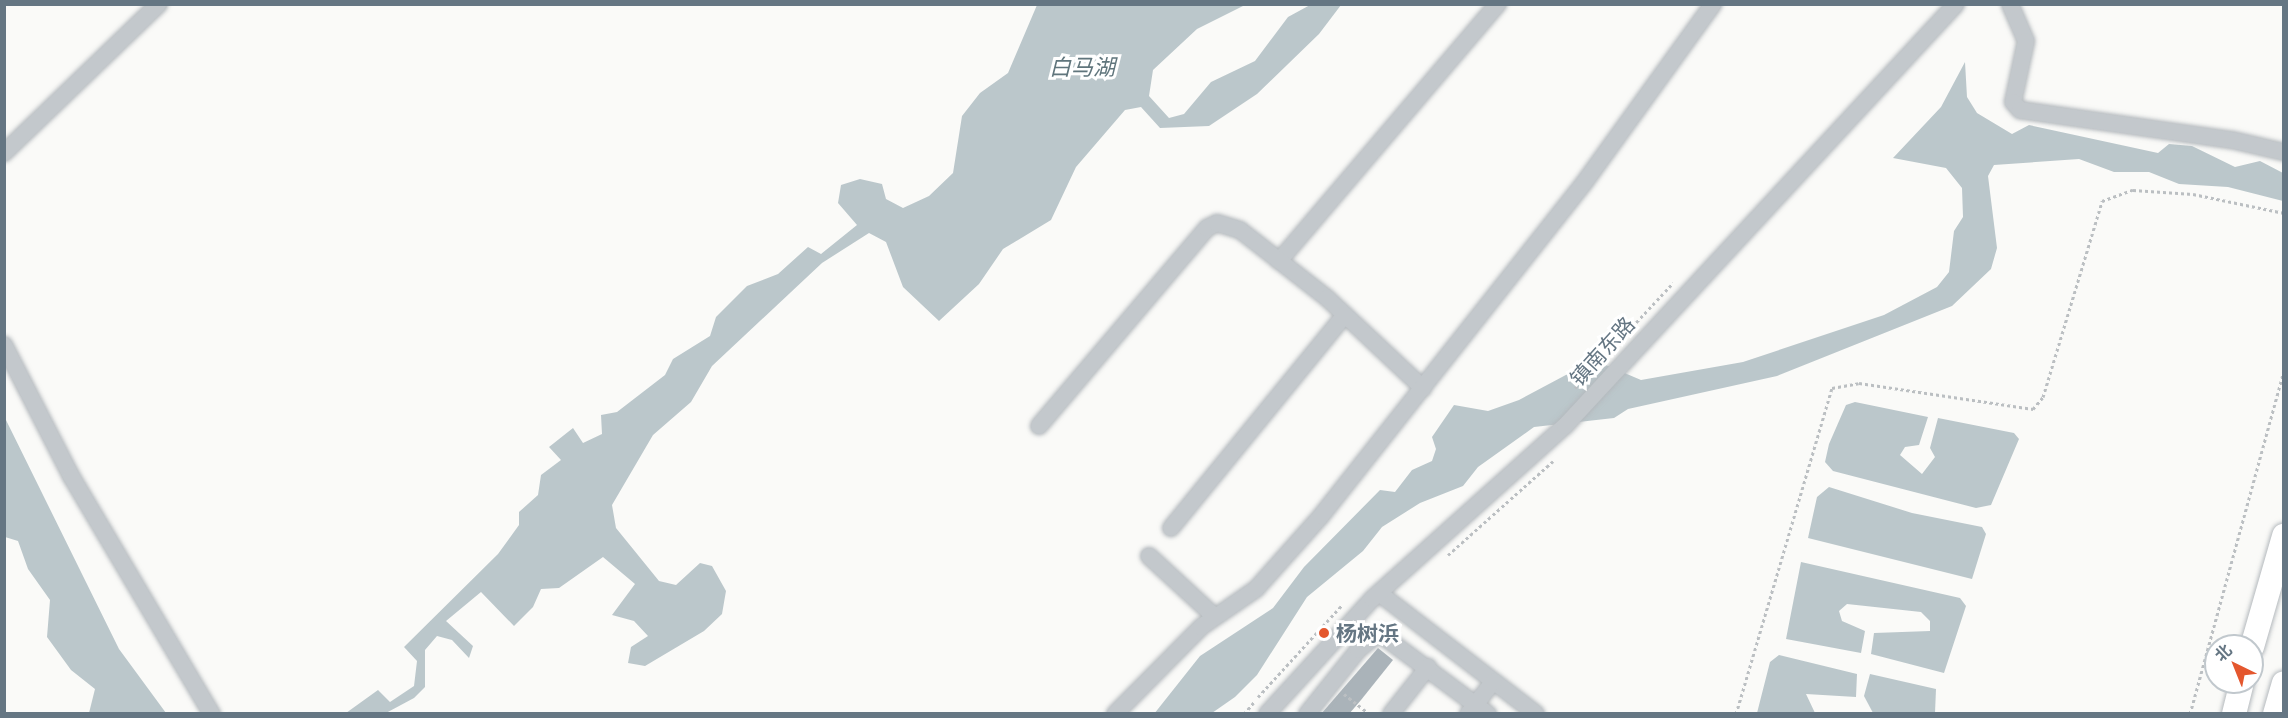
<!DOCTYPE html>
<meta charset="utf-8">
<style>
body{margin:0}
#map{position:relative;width:2288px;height:718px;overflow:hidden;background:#fafaf8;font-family:Commissioner,"Noto Sans SC",sans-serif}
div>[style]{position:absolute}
.water>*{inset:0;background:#bbc7cb}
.building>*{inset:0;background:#aab3b9}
.path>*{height:3px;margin-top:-1.5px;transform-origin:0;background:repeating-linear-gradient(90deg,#bbbfc2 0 3px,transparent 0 6px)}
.roads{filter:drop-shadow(0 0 2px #b4b9bd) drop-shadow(0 0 2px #b4b9bd)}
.minor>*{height:16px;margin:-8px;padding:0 8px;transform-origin:8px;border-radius:8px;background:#c3c8cc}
.highway>*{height:24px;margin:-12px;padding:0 12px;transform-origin:12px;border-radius:12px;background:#fff}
.dots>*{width:16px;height:16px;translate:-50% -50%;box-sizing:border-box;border:3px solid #fff;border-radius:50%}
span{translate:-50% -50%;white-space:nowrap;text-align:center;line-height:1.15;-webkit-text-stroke:6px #fff;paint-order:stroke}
.street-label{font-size:21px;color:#657683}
.poi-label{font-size:21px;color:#657683;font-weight:700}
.left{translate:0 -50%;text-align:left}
.water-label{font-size:22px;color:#60757c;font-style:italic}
.frame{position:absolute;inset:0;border:6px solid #657683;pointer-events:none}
.north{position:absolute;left:2204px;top:634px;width:60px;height:60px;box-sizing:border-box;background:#fff;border:2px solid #c1c8cd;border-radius:50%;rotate:317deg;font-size:16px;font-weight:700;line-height:24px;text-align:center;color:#657683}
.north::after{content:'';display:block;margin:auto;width:21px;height:27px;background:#e4572e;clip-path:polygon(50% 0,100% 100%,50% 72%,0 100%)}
</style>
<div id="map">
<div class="water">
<i style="clip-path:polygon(1037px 5px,1245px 5px,1197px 29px,1153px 70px,1149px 96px,1169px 118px,1184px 114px,1211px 82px,1255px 61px,1288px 17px,1310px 5px,1341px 5px,1319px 34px,1257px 94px,1209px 126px,1160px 128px,1141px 107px,1125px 110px,1076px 167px,1051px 220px,1003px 249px,979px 284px,939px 321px,903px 287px,886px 242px,869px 233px,822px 263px,712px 366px,691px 402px,653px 435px,612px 505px,616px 528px,659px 581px,676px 585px,700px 563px,712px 566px,726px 591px,722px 614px,704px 631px,645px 666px,628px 663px,631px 647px,648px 636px,634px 621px,612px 615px,635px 584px,603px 557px,559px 588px,541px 589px,533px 607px,514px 626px,481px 592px,446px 621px,473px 646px,469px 658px,452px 640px,437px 636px,425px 650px,425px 687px,414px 698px,386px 713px,346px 713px,378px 690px,390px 702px,414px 686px,417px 661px,404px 647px,498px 554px,519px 525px,519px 512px,538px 495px,541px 475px,561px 460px,549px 447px,573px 428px,583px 443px,602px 434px,601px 415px,617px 412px,665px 375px,673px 359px,710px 336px,716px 317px,747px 286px,778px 274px,808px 247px,821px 254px,857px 225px,838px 203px,841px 185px,860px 179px,882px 184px,886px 199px,903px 208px,929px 196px,953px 173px,962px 116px,980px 93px,1008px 73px)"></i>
<i style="clip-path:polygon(1965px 62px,1967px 97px,1977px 113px,2012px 134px,2029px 125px,2158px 153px,2169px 144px,2192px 146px,2235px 167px,2260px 161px,2283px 173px,2283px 201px,2228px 187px,2179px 184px,2149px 172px,2114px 172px,2079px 159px,1994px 165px,1988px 176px,1997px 248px,1991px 269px,1952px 306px,1777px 376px,1628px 409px,1614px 418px,1534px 427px,1478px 467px,1463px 486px,1420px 503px,1382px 527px,1363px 551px,1307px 597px,1257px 675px,1235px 697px,1212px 713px,1154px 714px,1200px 656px,1273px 608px,1304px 567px,1380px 490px,1395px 492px,1412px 470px,1432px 461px,1436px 449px,1432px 437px,1454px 405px,1488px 411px,1519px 400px,1594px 360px,1641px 380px,1743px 362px,1884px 315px,1937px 287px,1949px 272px,1954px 231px,1963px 217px,1962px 188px,1946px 168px,1893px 158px,1941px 107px)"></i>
<i style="clip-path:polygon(1855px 402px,1928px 417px,1919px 445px,1905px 447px,1900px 455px,1922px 474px,1935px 457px,1930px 448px,1938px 418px,2014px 433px,2019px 439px,1991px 505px,1976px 508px,1833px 471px,1825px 462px,1829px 444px,1846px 405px)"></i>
<i style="clip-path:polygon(5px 418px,119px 649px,166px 713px,89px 713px,95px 689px,71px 670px,47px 637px,50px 600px,28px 569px,18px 541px,5px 537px)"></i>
<i style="clip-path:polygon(1829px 487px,1912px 513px,1982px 527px,1986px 534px,1972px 579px,1808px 538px,1817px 497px)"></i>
<i style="clip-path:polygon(1801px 562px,1960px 598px,1966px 606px,1944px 673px,1871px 654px,1874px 633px,1930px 631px,1930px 621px,1921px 612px,1847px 604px,1839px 611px,1842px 621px,1865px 631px,1861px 653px,1786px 639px)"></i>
<i style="clip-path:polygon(1779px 655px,1857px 674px,1856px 697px,1806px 694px,1815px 713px,1757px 713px,1770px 662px)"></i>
<i style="clip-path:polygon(1870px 674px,1936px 689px,1935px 713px,1873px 713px,1864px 696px)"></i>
</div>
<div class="building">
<i style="clip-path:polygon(1378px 648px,1393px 660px,1361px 700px,1349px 714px,1321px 714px)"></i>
</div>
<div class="path">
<i style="left:1575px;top:388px;width:144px;rotate:-47deg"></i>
<i style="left:1448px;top:555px;width:141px;rotate:-41.8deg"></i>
<i style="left:1344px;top:694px;width:33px;rotate:38deg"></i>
<i style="left:1258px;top:697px;width:125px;rotate:-47.6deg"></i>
<i style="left:1244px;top:714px;width:16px;rotate:-50deg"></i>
<i style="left:1736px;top:714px;width:340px;rotate:-73.6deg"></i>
<i style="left:1832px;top:388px;width:27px;rotate:-10deg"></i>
<i style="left:1859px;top:383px;width:176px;rotate:8.5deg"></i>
<i style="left:2033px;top:409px;width:16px;rotate:-50deg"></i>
<i style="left:2043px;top:397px;width:205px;rotate:-73.2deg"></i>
<i style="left:2102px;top:201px;width:33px;rotate:-20deg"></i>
<i style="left:2133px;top:190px;width:60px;rotate:3.8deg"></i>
<i style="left:2193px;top:194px;width:93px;rotate:11.8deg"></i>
<i style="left:2190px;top:714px;width:356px;rotate:-74.7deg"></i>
</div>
<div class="roads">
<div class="minor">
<i style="left:2010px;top:4px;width:40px;rotate:66.6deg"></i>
<i style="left:2026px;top:41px;width:62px;rotate:102deg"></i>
<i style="left:2013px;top:102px;width:11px;rotate:49deg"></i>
<i style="left:2020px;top:110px;width:214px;rotate:8.1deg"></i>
<i style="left:2232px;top:140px;width:53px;rotate:13deg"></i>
<i style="left:4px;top:153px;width:215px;rotate:-43.9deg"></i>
<i style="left:1279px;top:261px;width:338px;rotate:-49.6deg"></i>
<i style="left:4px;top:345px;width:147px;rotate:62.9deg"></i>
<i style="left:71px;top:476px;width:277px;rotate:59.4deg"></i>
<i style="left:1039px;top:426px;width:260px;rotate:-49.7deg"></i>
<i style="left:1207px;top:228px;width:11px;rotate:-27deg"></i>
<i style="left:1217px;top:223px;width:24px;rotate:17deg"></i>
<i style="left:1240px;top:230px;width:110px;rotate:38deg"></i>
<i style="left:1327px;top:298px;width:132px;rotate:43.2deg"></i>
<i style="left:1171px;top:528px;width:275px;rotate:-50.8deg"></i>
<i style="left:1149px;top:556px;width:88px;rotate:42.7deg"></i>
<i style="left:1379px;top:593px;width:198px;rotate:37.6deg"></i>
<i style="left:1115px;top:714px;width:122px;rotate:-45.3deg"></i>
<i style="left:1201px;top:627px;width:67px;rotate:-34.6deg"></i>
<i style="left:1256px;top:589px;width:98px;rotate:-48.3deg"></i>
<i style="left:1321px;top:516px;width:424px;rotate:-51.7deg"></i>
<i style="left:1584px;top:183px;width:221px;rotate:-54.2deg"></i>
<i style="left:1267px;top:714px;width:156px;rotate:-47.6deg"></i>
<i style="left:1372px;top:599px;width:259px;rotate:-41.9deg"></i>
<i style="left:1565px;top:426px;width:575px;rotate:-47.18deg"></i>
<i style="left:1307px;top:714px;width:82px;rotate:-51.4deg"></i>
<i style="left:1358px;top:650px;width:27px;rotate:-39deg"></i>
<i style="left:1379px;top:633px;width:136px;rotate:36.6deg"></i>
<i style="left:1391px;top:714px;width:60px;rotate:-51.8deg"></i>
<i style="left:1468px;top:714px;width:41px;rotate:-52deg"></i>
</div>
<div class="highway">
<i style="left:2252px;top:647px;width:116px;rotate:-73.9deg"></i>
<i style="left:2234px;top:714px;width:33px;rotate:-76deg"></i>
<i style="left:2275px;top:714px;width:32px;rotate:-74deg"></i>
</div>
</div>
<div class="dots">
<i style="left:1324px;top:633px;background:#e4572e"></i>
</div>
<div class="street-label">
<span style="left:1602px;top:351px;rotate:-48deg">镇南东路</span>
</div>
<div class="poi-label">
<span class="left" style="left:1336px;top:633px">杨树浜</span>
</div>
<div class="water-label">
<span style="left:1082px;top:67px">白马湖</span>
</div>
<div class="frame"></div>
<div class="north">北</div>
</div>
